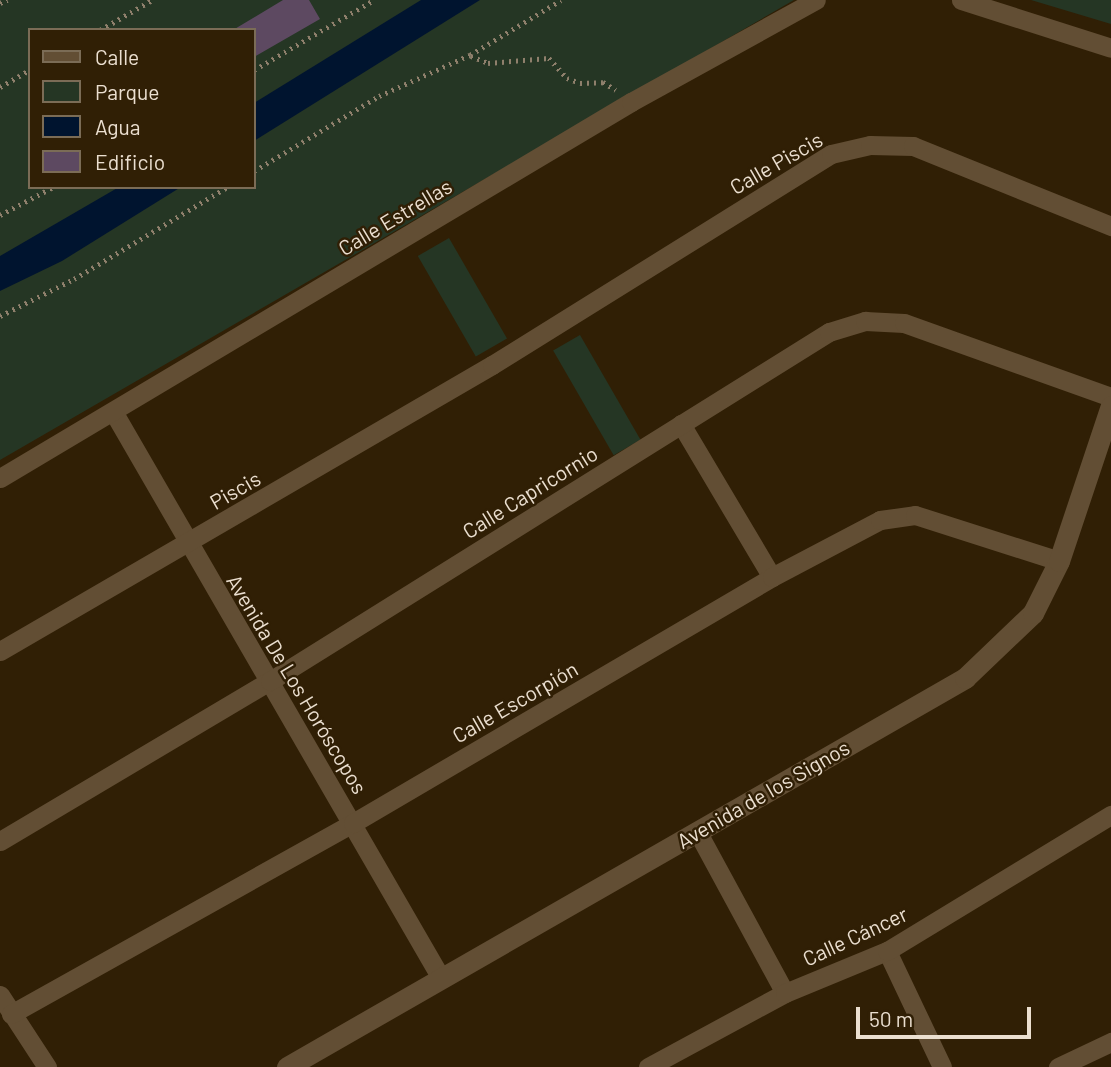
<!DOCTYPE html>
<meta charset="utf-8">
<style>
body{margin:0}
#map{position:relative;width:1111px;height:1067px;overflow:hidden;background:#301f05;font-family:Barlow,sans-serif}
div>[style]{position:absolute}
.green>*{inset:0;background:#253624;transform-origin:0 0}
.water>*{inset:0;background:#00142f}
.building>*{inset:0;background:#5d4961}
.path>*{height:4.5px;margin-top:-2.25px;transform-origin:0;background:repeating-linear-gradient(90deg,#8f806c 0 2px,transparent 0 7px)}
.minor>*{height:19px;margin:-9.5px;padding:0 9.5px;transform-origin:9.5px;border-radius:9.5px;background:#624e34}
.tertiary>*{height:21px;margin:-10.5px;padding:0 10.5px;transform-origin:10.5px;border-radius:10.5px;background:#624e34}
span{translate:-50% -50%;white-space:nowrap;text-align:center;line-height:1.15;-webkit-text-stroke:5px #301f05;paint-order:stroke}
.street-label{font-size:21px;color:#ebdfd0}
.legend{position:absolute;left:28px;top:28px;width:228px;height:161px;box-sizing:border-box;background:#301f05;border:2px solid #7b6c56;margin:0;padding:9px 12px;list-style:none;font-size:21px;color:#ebdfd0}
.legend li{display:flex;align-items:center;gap:14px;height:35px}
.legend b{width:35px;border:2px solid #7b6c56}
.scale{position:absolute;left:856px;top:1007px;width:175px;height:32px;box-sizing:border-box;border:4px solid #ebdfd0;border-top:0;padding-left:9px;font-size:21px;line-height:24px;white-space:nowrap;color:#ebdfd0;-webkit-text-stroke:5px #301f05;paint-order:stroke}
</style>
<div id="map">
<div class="green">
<i style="clip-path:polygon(evenodd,0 0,794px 0,0 460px,0 0,30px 30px,254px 30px,254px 187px,30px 187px,30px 30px)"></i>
<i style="clip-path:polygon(1031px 0,1111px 0,1111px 24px)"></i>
<i style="left:449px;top:238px;width:116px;height:36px;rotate:60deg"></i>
<i style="left:580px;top:335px;width:121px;height:31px;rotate:60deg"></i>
</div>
<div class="water">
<i style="clip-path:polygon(421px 0,480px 0,254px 141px,254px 103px)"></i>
<i style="clip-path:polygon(119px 187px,181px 187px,62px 261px,0 291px,0 256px)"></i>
</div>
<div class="building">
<i style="clip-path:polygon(283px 0,309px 0,320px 19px,254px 57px,254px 30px,233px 30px)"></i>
</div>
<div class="path">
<i style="left:0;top:3px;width:8px;rotate:-23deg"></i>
<i style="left:100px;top:30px;width:60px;rotate:-30deg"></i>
<i style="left:471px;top:56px;width:18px;rotate:22deg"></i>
<i style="left:488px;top:63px;width:61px;rotate:-4.7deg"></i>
<i style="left:549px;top:58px;width:27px;rotate:48deg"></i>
<i style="left:567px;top:78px;width:14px;rotate:21deg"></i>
<i style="left:580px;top:83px;width:23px;rotate:-2deg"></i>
<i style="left:603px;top:82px;width:15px;rotate:32deg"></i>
<i style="left:254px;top:70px;width:139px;rotate:-30.3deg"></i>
<i style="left:0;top:87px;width:34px;rotate:-30deg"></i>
<i style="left:254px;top:171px;width:146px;rotate:-31deg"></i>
<i style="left:379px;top:96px;width:100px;rotate:-24.3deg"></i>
<i style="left:470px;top:55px;width:106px;rotate:-31.1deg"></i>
<i style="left:0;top:215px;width:60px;rotate:-27.8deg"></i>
<i style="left:0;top:316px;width:83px;rotate:-26.6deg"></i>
<i style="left:74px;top:279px;width:179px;rotate:-31deg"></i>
</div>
<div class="minor">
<i style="left:961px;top:0;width:157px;rotate:17.7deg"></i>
<i style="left:114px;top:413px;width:653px;rotate:59.94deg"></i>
<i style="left:681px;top:424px;width:178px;rotate:59.3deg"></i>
<i style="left:0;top:478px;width:735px;rotate:-30.79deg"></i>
<i style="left:631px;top:102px;width:211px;rotate:-28.9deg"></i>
<i style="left:0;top:651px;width:569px;rotate:-30.17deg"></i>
<i style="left:492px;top:365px;width:399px;rotate:-31.9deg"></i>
<i style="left:831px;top:154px;width:40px;rotate:-13deg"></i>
<i style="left:870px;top:145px;width:43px;rotate:1.3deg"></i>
<i style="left:913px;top:146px;width:214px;rotate:22deg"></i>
<i style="left:697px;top:831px;width:184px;rotate:61.5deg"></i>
<i style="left:0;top:841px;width:314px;rotate:-30.7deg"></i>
<i style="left:270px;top:681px;width:659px;rotate:-31.98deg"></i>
<i style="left:829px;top:332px;width:38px;rotate:-17deg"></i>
<i style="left:865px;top:321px;width:39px;rotate:3deg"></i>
<i style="left:904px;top:323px;width:220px;rotate:19.7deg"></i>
<i style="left:887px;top:951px;width:128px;rotate:64.6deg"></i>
<i style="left:0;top:995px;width:86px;rotate:56.9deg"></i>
<i style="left:11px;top:1014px;width:392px;rotate:-29.2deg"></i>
<i style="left:353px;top:823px;width:486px;rotate:-30.4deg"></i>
<i style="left:772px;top:577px;width:122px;rotate:-27.8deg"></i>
<i style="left:880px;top:520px;width:35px;rotate:-8deg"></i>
<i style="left:915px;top:515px;width:151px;rotate:17.7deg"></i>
<i style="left:648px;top:1067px;width:156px;rotate:-28.4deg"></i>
<i style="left:785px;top:993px;width:110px;rotate:-22.4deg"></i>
<i style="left:887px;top:951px;width:262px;rotate:-31.3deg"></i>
<i style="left:1058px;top:1067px;width:59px;rotate:-25.3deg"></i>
</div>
<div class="tertiary">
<i style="left:287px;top:1067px;width:782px;rotate:-29.84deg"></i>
<i style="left:965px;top:678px;width:94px;rotate:-43.7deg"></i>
<i style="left:1033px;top:613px;width:58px;rotate:-63.4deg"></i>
<i style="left:1059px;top:561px;width:163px;rotate:-71.5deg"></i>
</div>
<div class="street-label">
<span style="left:776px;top:163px;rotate:-30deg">Calle Piscis</span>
<span style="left:395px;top:217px;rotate:-31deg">Calle Estrellas</span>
<span style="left:235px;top:490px;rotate:-30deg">Piscis</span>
<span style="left:530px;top:492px;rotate:-32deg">Calle Capricornio</span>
<span style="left:297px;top:684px;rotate:59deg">Avenida De Los Horóscopos</span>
<span style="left:515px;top:702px;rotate:-30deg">Calle Escorpión</span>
<span style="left:763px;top:794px;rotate:-30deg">Avenida de los Signos</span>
<span style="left:855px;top:936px;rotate:-25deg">Calle Cáncer</span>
</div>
<ul class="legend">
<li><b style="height:9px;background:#624e34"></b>Calle</li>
<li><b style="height:19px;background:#253624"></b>Parque</li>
<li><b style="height:19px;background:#00142f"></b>Agua</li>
<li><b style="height:19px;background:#5d4961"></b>Edificio</li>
</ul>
<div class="scale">50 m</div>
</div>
